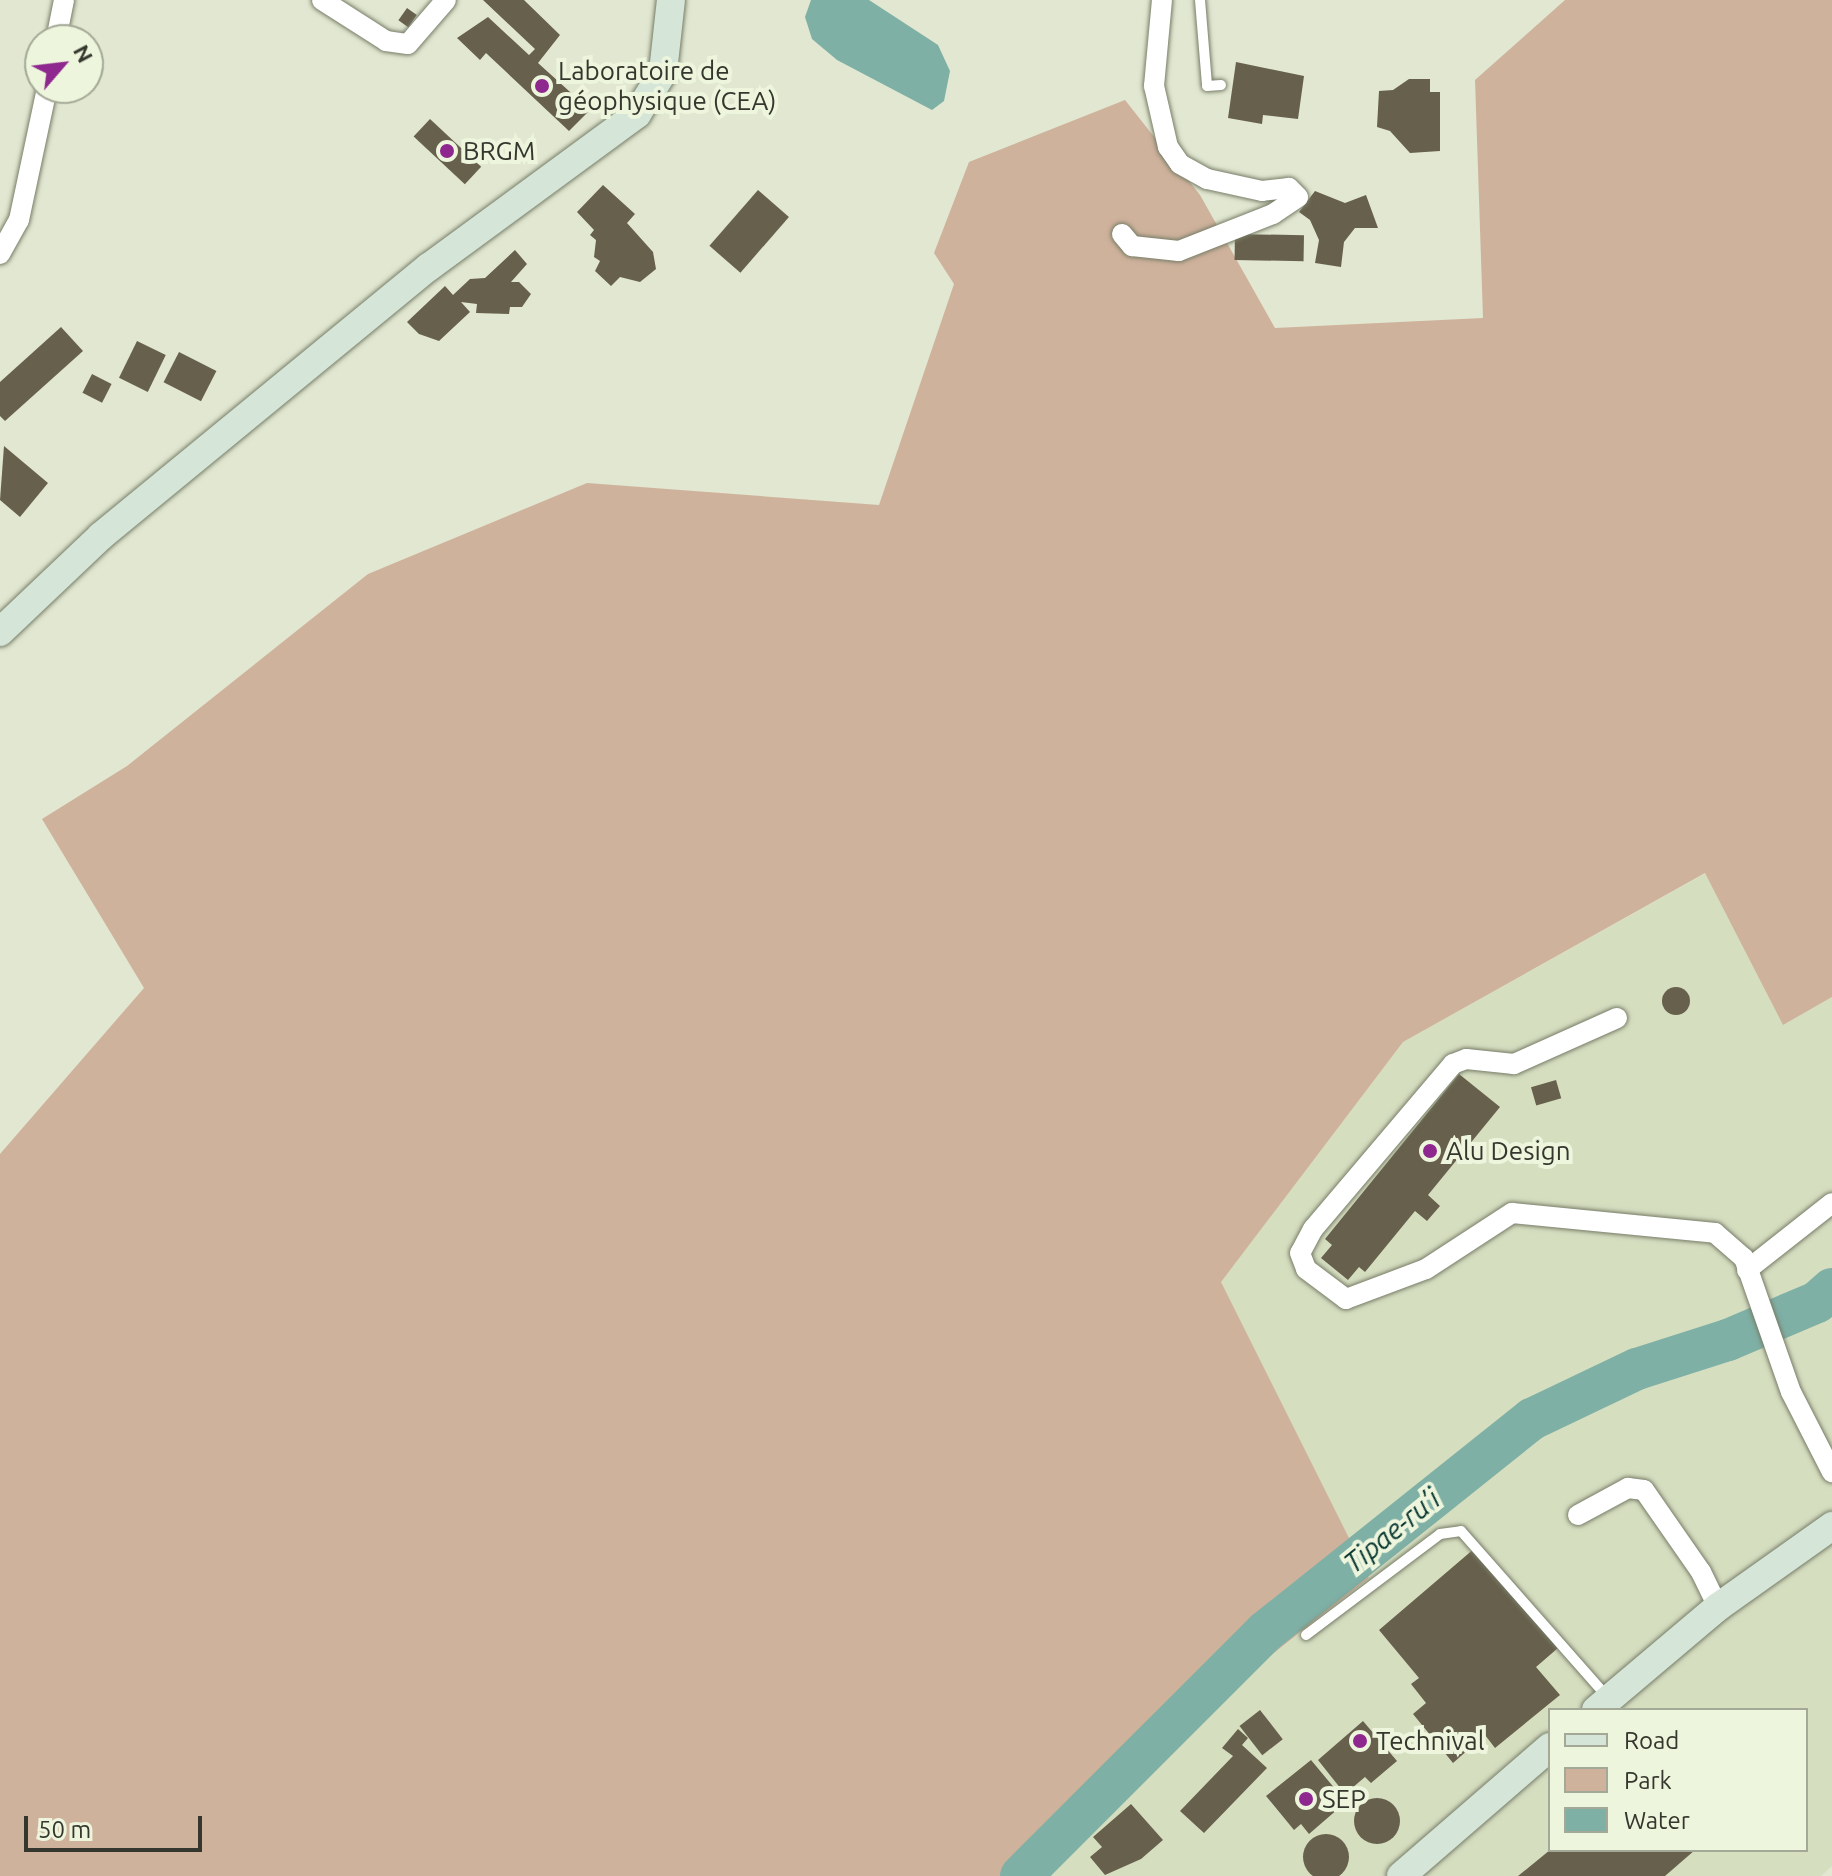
<!DOCTYPE html>
<meta charset="utf-8">
<style>
body{margin:0}
#map{position:relative;width:1832px;height:1876px;overflow:hidden;background:#e1e7d0;font-family:Ubuntu,sans-serif}
div>[style]{position:absolute}
.built>*{inset:0;background:#d6dec0}
.green>*{inset:0;background:#cfb29c}
.water>*{inset:0;background:#7fb0a5}
.river>*{height:42px;margin:-21px;padding:0 21px;transform-origin:21px;border-radius:21px;background:#7fb0a5}
.building>*{inset:0;background:#67604c;transform-origin:0 0}
.round{border-radius:50%}
.roads{filter:drop-shadow(0 0 2px #777d68) drop-shadow(0 0 2px #777d68)}
.lane>*{height:10px;margin:-5px;padding:0 5px;transform-origin:5px;border-radius:5px;background:#fff}
.street>*{height:20px;margin:-10px;padding:0 10px;transform-origin:10px;border-radius:10px;background:#fff}
.secondary>*{height:28px;margin:-14px;padding:0 14px;transform-origin:14px;border-radius:14px;background:#d5e6d9}
.dots>*{width:22px;height:22px;translate:-50% -50%;box-sizing:border-box;border:4px solid #eef5dd;border-radius:50%}
span{translate:-50% -50%;white-space:nowrap;text-align:center;line-height:1.15;-webkit-text-stroke:8px #eef5dd;paint-order:stroke}
.poi-label{font-size:26px;color:#35372e}
.left{translate:0 -50%;text-align:left}
.water-label{font-size:28px;color:#093831;font-style:italic}
.legend{position:absolute;left:1548px;top:1708px;width:260px;height:144px;box-sizing:border-box;background:#eef5dd;border:2px solid #a4a997;margin:0;padding:10px 14px;list-style:none;font-size:24px;color:#35372e}
.legend li{display:flex;align-items:center;gap:16px;height:40px}
.legend b{width:40px;border:2px solid #a4a997}
.north{position:absolute;left:24px;top:24px;width:80px;height:80px;box-sizing:border-box;background:#eef5dd;border:2px solid #a4a997;border-radius:50%;rotate:62deg;font-size:22px;font-weight:700;line-height:32px;text-align:center;color:#35372e}
.north::after{content:'';display:block;margin:auto;width:28px;height:36px;background:#8f288e;clip-path:polygon(50% 0,100% 100%,50% 72%,0 100%)}
.scale{position:absolute;left:24px;top:1816px;width:178px;height:36px;box-sizing:border-box;border:4px solid #35372e;border-top:0;padding-left:10px;font-size:24px;line-height:28px;white-space:nowrap;color:#35372e;-webkit-text-stroke:6px #eef5dd;paint-order:stroke}
</style>
<div id="map">
<div class="built">
<i style="clip-path:polygon(evenodd,1706px 873px,1783px 1025px,1832px 997px,1832px 1866px,1821px 1876px,1034px 1876px,1157px 1745px,1369px 1578px,1220px 1282px,1403px 1042px,1706px 873px,1550px 1710px,1806px 1710px,1806px 1850px,1550px 1850px,1550px 1710px)"></i>
</div>
<div class="green">
<i style="clip-path:polygon(1565px 0,1832px 0,1832px 997px,1783px 1025px,1705px 873px,1403px 1042px,1221px 1282px,1369px 1578px,1157px 1745px,1034px 1876px,0 1876px,0 1154px,144px 988px,42px 819px,127px 766px,368px 574px,587px 483px,879px 505px,954px 284px,934px 253px,969px 162px,1125px 100px,1200px 195px,1275px 328px,1483px 318px,1475px 80px)"></i>
</div>
<div class="water">
<i style="clip-path:polygon(811px 0,869px 0,938px 45px,950px 71px,944px 101px,932px 110px,837px 60px,812px 39px,805px 17px)"></i>
</div>
<div class="river">
<i style="left:1021px;top:1876px;width:345px;rotate:-45deg"></i>
<i style="left:1265px;top:1632px;width:342px;rotate:-38.6deg"></i>
<i style="left:1532px;top:1419px;width:116px;rotate:-25.5deg"></i>
<i style="left:1637px;top:1369px;width:96px;rotate:-17.7deg"></i>
<i style="left:1728px;top:1340px;width:97px;rotate:-23.1deg"></i>
<i style="left:1817px;top:1302px;width:20px;rotate:-41deg"></i>
</div>
<div class="building">
<i style="clip-path:polygon(483px 0,524px 0,560px 35px,538px 63px,590px 110px,569px 131px,486px 53px,480px 60px,457px 38px,488px 17px,529px 55px,535px 49px)"></i>
<i style="left:407px;top:8px;width:12px;height:15px;rotate:35deg"></i>
<i style="clip-path:polygon(1236px 62px,1304px 76px,1298px 119px,1263px 115px,1262px 124px,1228px 118px)"></i>
<i style="clip-path:polygon(1409px 79px,1430px 79px,1430px 92px,1440px 92px,1440px 151px,1410px 153px,1390px 131px,1377px 127px,1379px 91px,1393px 90px)"></i>
<i style="left:430px;top:119px;width:70px;height:24px;rotate:43deg"></i>
<i style="clip-path:polygon(603px 185px,635px 214px,627px 223px,653px 252px,656px 269px,640px 282px,620px 277px,611px 286px,595px 271px,600px 261px,594px 257px,596px 240px,590px 235px,594px 230px,577px 212px)"></i>
<i style="left:758px;top:190px;width:41px;height:74px;rotate:41deg"></i>
<i style="clip-path:polygon(1315px 191px,1345px 203px,1366px 195px,1378px 228px,1355px 228px,1344px 242px,1341px 267px,1315px 263px,1319px 240px,1310px 220px,1299px 212px)"></i>
<i style="left:1235px;top:234px;width:69px;height:26px;rotate:1deg"></i>
<i style="clip-path:polygon(515px 250px,527px 264px,511px 282px,519px 282px,531px 294px,522px 307px,510px 307px,509px 314px,476px 313px,477px 304px,461px 302px,470px 312px,439px 341px,419px 334px,407px 322px,445px 286px,453px 295px,470px 279px,485px 278px)"></i>
<i style="clip-path:polygon(61px 327px,83px 351px,5px 421px,0 416px,0 382px)"></i>
<i style="left:137px;top:341px;width:32px;height:41px;rotate:26deg"></i>
<i style="left:179px;top:352px;width:42px;height:34px;rotate:27deg"></i>
<i style="left:92px;top:374px;width:22px;height:21px;rotate:27deg"></i>
<i style="clip-path:polygon(4px 446px,48px 483px,20px 517px,0 500px)"></i>
<i class="round" style="left:1662px;top:987px;width:28px;height:28px"></i>
<i style="clip-path:polygon(1459px 1074px,1500px 1107px,1428px 1195px,1440px 1206px,1427px 1221px,1415px 1211px,1365px 1272px,1359px 1267px,1348px 1280px,1321px 1258px,1332px 1245px,1325px 1239px)"></i>
<i style="left:1556px;top:1080px;width:19px;height:26px;rotate:74deg"></i>
<i style="clip-path:polygon(1475px 1548px,1558px 1648px,1536px 1667px,1560px 1695px,1495px 1748px,1485px 1735px,1453px 1763px,1413px 1714px,1426px 1703px,1411px 1684px,1419px 1678px,1379px 1630px)"></i>
<i style="left:1260px;top:1710px;width:37px;height:26px;rotate:52deg"></i>
<i style="clip-path:polygon(1363px 1721px,1397px 1761px,1371px 1783px,1365px 1777px,1345px 1794px,1318px 1760px)"></i>
<i style="clip-path:polygon(1238px 1729px,1248px 1738px,1242px 1745px,1267px 1768px,1204px 1833px,1180px 1811px,1233px 1756px,1222px 1748px)"></i>
<i style="clip-path:polygon(1311px 1760px,1346px 1802px,1309px 1834px,1301px 1824px,1294px 1830px,1266px 1796px)"></i>
<i class="round" style="left:1354px;top:1798px;width:46px;height:46px"></i>
<i style="clip-path:polygon(1131px 1804px,1163px 1840px,1141px 1859px,1105px 1875px,1090px 1857px,1102px 1847px,1093px 1837px)"></i>
<i class="round" style="left:1303px;top:1834px;width:46px;height:46px"></i>
<i style="clip-path:polygon(1550px 1850px,1695px 1850px,1665px 1876px,1518px 1876px)"></i>
</div>
<div class="roads">
<div class="lane">
<i style="left:1200px;top:0;width:86px;rotate:85.3deg"></i>
<i style="left:1207px;top:86px;width:14px;rotate:-4deg"></i>
<i style="left:1306px;top:1635px;width:168px;rotate:-37deg"></i>
<i style="left:1440px;top:1534px;width:21px;rotate:-8deg"></i>
<i style="left:1461px;top:1531px;width:224px;rotate:48.6deg"></i>
</div>
<div class="street">
<i style="left:322px;top:0;width:76px;rotate:32.6deg"></i>
<i style="left:386px;top:41px;width:22px;rotate:8deg"></i>
<i style="left:408px;top:44px;width:58px;rotate:-49.2deg"></i>
<i style="left:56px;top:40px;width:41px;rotate:-78.7deg"></i>
<i style="left:1122px;top:234px;width:16px;rotate:50deg"></i>
<i style="left:1132px;top:246px;width:47px;rotate:6.1deg"></i>
<i style="left:1179px;top:251px;width:101px;rotate:-21.5deg"></i>
<i style="left:1273px;top:214px;width:30px;rotate:-34deg"></i>
<i style="left:1298px;top:197px;width:13px;rotate:-135deg"></i>
<i style="left:1289px;top:188px;width:27px;rotate:174deg"></i>
<i style="left:1262px;top:191px;width:56px;rotate:-167.7deg"></i>
<i style="left:1207px;top:179px;width:31px;rotate:-151deg"></i>
<i style="left:1180px;top:164px;width:21px;rotate:-125deg"></i>
<i style="left:1168px;top:147px;width:63px;rotate:-102.9deg"></i>
<i style="left:1154px;top:86px;width:86px;rotate:-84.7deg"></i>
<i style="left:0;top:254px;width:39px;rotate:-61deg"></i>
<i style="left:19px;top:220px;width:135px;rotate:-78deg"></i>
<i style="left:1617px;top:1018px;width:113px;rotate:155.9deg"></i>
<i style="left:1514px;top:1064px;width:48px;rotate:-174.1deg"></i>
<i style="left:1466px;top:1059px;width:14px;rotate:159deg"></i>
<i style="left:1453px;top:1064px;width:216px;rotate:130.3deg"></i>
<i style="left:1313px;top:1229px;width:27px;rotate:118deg"></i>
<i style="left:1300px;top:1253px;width:17px;rotate:69deg"></i>
<i style="left:1306px;top:1269px;width:50px;rotate:36.9deg"></i>
<i style="left:1346px;top:1299px;width:85px;rotate:-20.6deg"></i>
<i style="left:1426px;top:1269px;width:103px;rotate:-33.1deg"></i>
<i style="left:1512px;top:1213px;width:204px;rotate:5.6deg"></i>
<i style="left:1715px;top:1233px;width:38px;rotate:41deg"></i>
<i style="left:1744px;top:1258px;width:142px;rotate:70.7deg"></i>
<i style="left:1791px;top:1392px;width:90px;rotate:62.9deg"></i>
<i style="left:1747px;top:1270px;width:108px;rotate:-38.2deg"></i>
<i style="left:1578px;top:1515px;width:57px;rotate:-28.4deg"></i>
<i style="left:1628px;top:1488px;width:16px;rotate:7deg"></i>
<i style="left:1644px;top:1490px;width:100px;rotate:55.2deg"></i>
<i style="left:1701px;top:1572px;width:39px;rotate:64deg"></i>
</div>
<div class="secondary">
<i style="left:0;top:632px;width:139px;rotate:-43.5deg"></i>
<i style="left:101px;top:536px;width:424px;rotate:-39.4deg"></i>
<i style="left:429px;top:267px;width:258px;rotate:-36.3deg"></i>
<i style="left:637px;top:114px;width:49px;rotate:-58.2deg"></i>
<i style="left:663px;top:72px;width:72px;rotate:-83.7deg"></i>
<i style="left:1596px;top:1710px;width:160px;rotate:-40.2deg"></i>
<i style="left:1718px;top:1607px;width:140px;rotate:-35.4deg"></i>
<i style="left:1401px;top:1876px;width:197px;rotate:-40.9deg"></i>
</div>
</div>
<div class="dots">
<i style="left:542px;top:86px;background:#8f288e"></i>
<i style="left:447px;top:151px;background:#8f288e"></i>
<i style="left:1430px;top:1151px;background:#8f288e"></i>
<i style="left:1360px;top:1741px;background:#8f288e"></i>
<i style="left:1306px;top:1799px;background:#8f288e"></i>
</div>
<div class="poi-label">
<span class="left" style="left:558px;top:86px">Laboratoire de<br>géophysique (CEA)</span>
<span class="left" style="left:463px;top:151px">BRGM</span>
<span class="left" style="left:1446px;top:1151px">Alu Design</span>
<span class="left" style="left:1376px;top:1741px">Technival</span>
<span class="left" style="left:1322px;top:1799px">SEP</span>
</div>
<div class="water-label">
<span style="left:1392px;top:1531px;rotate:-39deg">Tipae-ru’i</span>
</div>
<ul class="legend">
<li><b style="height:10px;background:#d5e6d9"></b>Road</li>
<li><b style="height:22px;background:#cfb29c"></b>Park</li>
<li><b style="height:22px;background:#7fb0a5"></b>Water</li>
</ul>
<div class="north">N</div>
<div class="scale">50 m</div>
</div>
